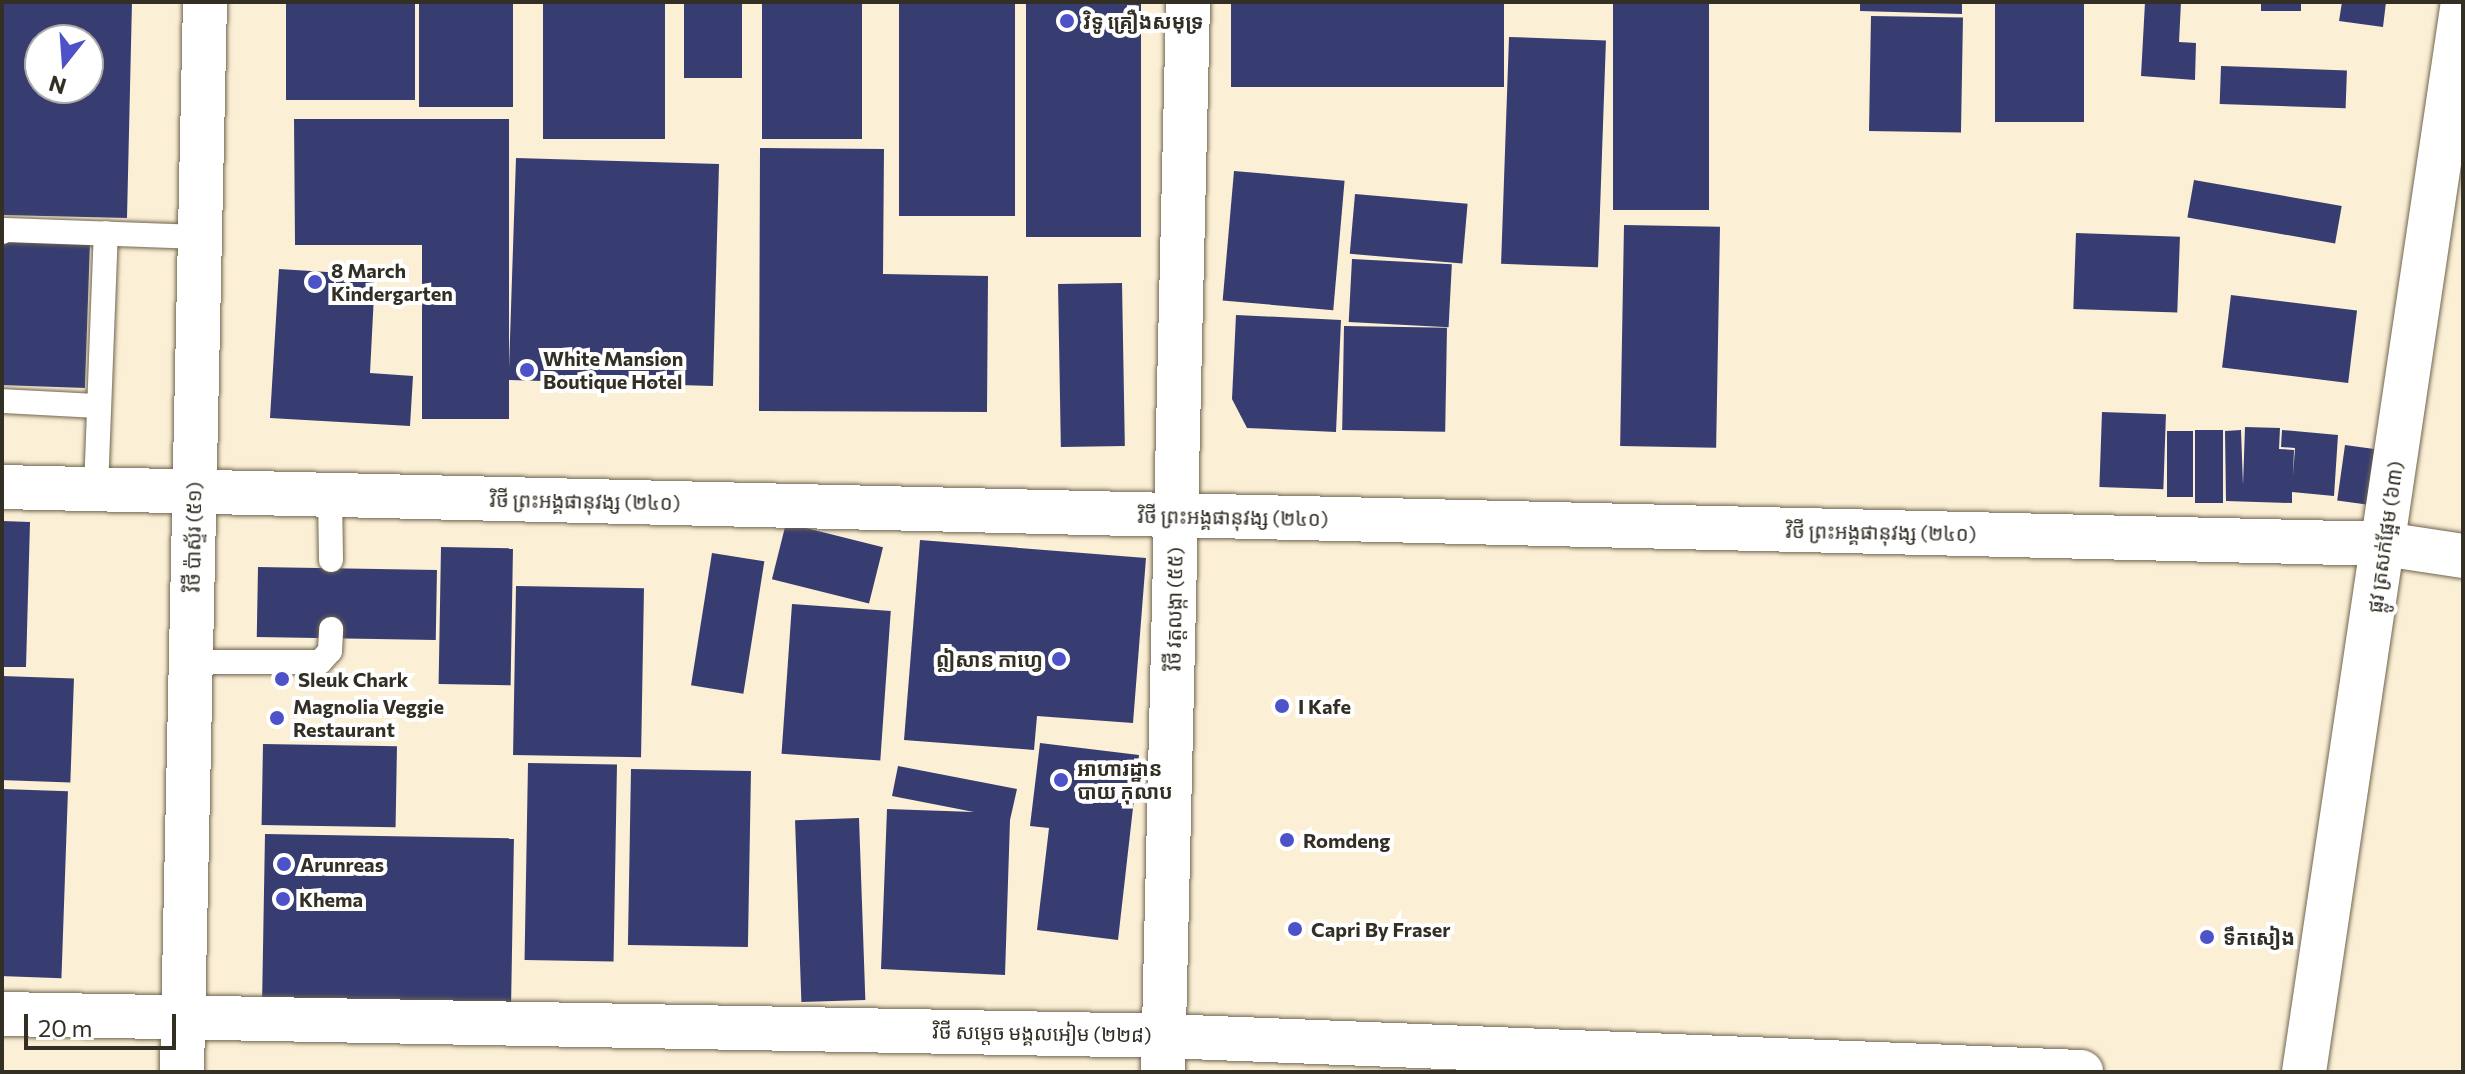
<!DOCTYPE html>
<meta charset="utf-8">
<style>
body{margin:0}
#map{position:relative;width:2465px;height:1074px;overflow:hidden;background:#fbefd6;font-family:Commissioner,"Noto Sans Khmer",sans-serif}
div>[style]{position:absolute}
.building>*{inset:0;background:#373d71;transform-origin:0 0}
.roads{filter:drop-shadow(0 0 2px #70654f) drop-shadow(0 0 2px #70654f)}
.service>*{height:24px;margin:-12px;padding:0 12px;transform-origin:12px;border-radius:12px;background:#fff}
.minor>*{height:44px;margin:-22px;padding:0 22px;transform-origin:22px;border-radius:22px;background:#fff}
.tertiary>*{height:44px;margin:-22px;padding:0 22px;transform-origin:22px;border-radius:22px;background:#fff}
.dots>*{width:22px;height:22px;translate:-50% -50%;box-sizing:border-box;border:4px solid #fff;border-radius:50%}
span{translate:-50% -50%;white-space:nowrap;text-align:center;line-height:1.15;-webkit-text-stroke:8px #fff;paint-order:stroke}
.poi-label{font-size:20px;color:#332f25;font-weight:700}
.left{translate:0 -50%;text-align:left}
.right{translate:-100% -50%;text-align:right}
.street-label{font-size:20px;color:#332f25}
.frame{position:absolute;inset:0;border:4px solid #332f25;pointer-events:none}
.north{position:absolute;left:24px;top:24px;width:80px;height:80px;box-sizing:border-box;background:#fff;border:2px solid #adaca8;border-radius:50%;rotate:197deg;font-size:22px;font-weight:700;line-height:32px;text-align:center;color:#332f25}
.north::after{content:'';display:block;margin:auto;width:28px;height:36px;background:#4d52c8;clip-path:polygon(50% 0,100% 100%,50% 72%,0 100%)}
.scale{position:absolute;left:24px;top:1014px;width:152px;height:36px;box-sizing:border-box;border:4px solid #332f25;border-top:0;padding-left:10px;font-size:24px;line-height:28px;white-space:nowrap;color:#332f25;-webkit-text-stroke:6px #fff;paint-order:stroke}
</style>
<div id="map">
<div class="building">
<i style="clip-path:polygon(evenodd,2px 2px,132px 2px,127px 218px,2px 215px,2px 2px,40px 40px,88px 40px,88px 88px,40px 88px,40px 40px)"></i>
<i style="left:286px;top:2px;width:129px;height:98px"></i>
<i style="left:419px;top:2px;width:94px;height:105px"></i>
<i style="left:543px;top:2px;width:122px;height:137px"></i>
<i style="left:684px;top:2px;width:58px;height:76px"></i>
<i style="left:762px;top:2px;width:100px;height:137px"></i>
<i style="left:899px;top:2px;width:116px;height:214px"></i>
<i style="left:1026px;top:2px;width:115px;height:235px"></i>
<i style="left:1231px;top:2px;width:273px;height:85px"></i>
<i style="left:1613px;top:2px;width:96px;height:208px"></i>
<i style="clip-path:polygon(1860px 2px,1962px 2px,1962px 14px,1860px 11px)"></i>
<i style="left:1995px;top:2px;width:89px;height:120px"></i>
<i style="clip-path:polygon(2145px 2px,2181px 2px,2179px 42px,2196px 43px,2195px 80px,2141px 76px)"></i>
<i style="left:2261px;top:2px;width:40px;height:9px"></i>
<i style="clip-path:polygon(2342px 2px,2386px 2px,2383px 27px,2339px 21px)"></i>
<i style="left:1871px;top:16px;width:92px;height:115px;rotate:1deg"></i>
<i style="left:1509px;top:37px;width:97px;height:227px;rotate:2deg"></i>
<i style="left:2221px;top:66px;width:126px;height:38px;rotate:2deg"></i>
<i style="clip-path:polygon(294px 119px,509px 119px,509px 368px,516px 158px,719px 164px,713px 386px,509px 380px,509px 419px,422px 419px,422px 245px,295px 245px)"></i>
<i style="clip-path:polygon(760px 148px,884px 149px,883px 274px,988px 276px,987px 412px,759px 411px)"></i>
<i style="left:1234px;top:171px;width:111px;height:130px;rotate:5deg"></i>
<i style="left:2194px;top:180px;width:150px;height:38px;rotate:10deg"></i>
<i style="left:1355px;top:194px;width:113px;height:60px;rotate:5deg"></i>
<i style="left:1624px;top:225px;width:96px;height:221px;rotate:1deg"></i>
<i style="left:2076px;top:233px;width:104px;height:76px;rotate:2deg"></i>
<i style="left:2px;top:241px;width:88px;height:144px;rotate:2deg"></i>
<i style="left:1352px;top:259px;width:100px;height:63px;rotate:3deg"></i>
<i style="clip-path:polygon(279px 269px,375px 275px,370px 373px,413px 376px,410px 426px,270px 418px)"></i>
<i style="left:1122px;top:283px;width:163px;height:64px;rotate:89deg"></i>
<i style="left:2231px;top:295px;width:127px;height:73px;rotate:7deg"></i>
<i style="clip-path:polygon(1236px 315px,1341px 320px,1336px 432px,1247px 428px,1232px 399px)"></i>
<i style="left:1344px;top:326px;width:103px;height:104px;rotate:1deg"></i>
<i style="left:2102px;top:412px;width:64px;height:75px;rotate:2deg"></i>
<i style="clip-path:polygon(2245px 427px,2280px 428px,2279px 449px,2294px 450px,2293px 476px,2295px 448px,2281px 447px,2282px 430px,2338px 435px,2334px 496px,2292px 492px,2292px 503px,2226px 501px,2225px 431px,2241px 430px,2243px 485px)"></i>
<i style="left:2195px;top:430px;width:28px;height:73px"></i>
<i style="left:2167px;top:431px;width:26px;height:66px"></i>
<i style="left:2345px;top:445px;width:35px;height:56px;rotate:8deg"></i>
<i style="clip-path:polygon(2px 521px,30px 522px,26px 667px,2px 667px)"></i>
<i style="left:786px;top:523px;width:100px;height:58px;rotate:14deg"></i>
<i style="clip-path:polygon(920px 540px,1146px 558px,1133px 723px,1037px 716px,1034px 750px,904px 740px)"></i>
<i style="left:441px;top:547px;width:72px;height:137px;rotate:1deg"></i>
<i style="left:712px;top:553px;width:53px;height:134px;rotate:9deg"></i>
<i style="left:258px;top:567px;width:179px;height:70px;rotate:1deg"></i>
<i style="left:516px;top:586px;width:128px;height:169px;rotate:1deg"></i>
<i style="left:792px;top:604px;width:99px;height:150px;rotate:4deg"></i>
<i style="left:2px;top:676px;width:72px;height:104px;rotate:2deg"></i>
<i style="clip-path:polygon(1040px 743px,1139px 755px,1118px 940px,1037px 930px,1049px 828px,1030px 826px)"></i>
<i style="left:263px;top:744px;width:134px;height:81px;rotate:1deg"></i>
<i style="left:528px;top:763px;width:89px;height:197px;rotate:1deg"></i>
<i style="clip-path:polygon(898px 766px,1017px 789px,1010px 820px,1005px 975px,881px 969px,887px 809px,974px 812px,892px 796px)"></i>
<i style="left:631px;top:769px;width:120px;height:176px;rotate:1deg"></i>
<i style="left:2px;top:789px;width:66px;height:187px;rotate:2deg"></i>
<i style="left:859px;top:818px;width:182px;height:64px;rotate:88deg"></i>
<i style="left:265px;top:834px;width:249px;height:170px;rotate:1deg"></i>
</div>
<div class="roads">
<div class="service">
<i style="left:2px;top:232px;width:4px;rotate:-27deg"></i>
<i style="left:6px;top:230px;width:194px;rotate:2.1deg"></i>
<i style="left:2px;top:401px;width:97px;rotate:3deg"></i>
<i style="left:96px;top:489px;width:256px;rotate:-87.8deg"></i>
<i style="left:330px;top:495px;width:65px;rotate:89.1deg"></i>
<i style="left:191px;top:662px;width:129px"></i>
<i style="left:320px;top:662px;width:15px;rotate:-48deg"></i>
<i style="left:330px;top:651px;width:22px;rotate:-87deg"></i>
</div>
<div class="minor">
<i style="left:2px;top:487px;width:2383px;rotate:1.37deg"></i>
<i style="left:2384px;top:544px;width:80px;rotate:8.6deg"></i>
<i style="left:2px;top:1014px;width:1162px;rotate:1.08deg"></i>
<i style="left:1164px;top:1036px;width:918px;rotate:2.25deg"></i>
<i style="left:1163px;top:1072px;width:1070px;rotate:-88.66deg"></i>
</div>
<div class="tertiary">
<i style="left:182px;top:1072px;width:1070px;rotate:-88.77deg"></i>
<i style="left:2304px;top:1072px;width:1082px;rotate:-81.55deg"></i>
</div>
</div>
<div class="dots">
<i style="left:1067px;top:21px;background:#4d52c8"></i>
<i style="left:315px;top:282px;background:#4d52c8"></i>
<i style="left:527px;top:370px;background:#4d52c8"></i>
<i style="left:1059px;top:659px;background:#4d52c8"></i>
<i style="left:282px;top:679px;background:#4d52c8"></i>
<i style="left:1282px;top:706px;background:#4d52c8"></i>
<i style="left:277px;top:718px;background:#4d52c8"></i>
<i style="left:1061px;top:780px;background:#4d52c8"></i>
<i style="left:1287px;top:840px;background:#4d52c8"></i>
<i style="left:284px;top:864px;background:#4d52c8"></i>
<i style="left:283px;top:899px;background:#4d52c8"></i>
<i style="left:1295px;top:929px;background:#4d52c8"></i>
<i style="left:2207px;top:937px;background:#4d52c8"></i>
</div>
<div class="poi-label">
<span class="left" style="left:1083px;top:21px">វិទូ គ្រឿងសមុទ្រ</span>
<span class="left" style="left:331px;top:282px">8 March<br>Kindergarten</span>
<span class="left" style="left:543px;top:370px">White Mansion<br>Boutique Hotel</span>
<span class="right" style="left:1043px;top:659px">ឦសាន កាហ្វេ</span>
<span class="left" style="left:298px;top:679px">Sleuk Chark</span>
<span class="left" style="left:293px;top:718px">Magnolia Veggie<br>Restaurant</span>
<span class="left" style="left:1298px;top:706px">I Kafe</span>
<span class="left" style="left:1077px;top:780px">អាហារដ្ឋាន<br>បាយ កុលាប</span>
<span class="left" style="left:1303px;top:840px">Romdeng</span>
<span class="left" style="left:300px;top:864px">Arunreas</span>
<span class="left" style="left:299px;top:899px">Khema</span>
<span class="left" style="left:1311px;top:929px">Capri By Fraser</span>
<span class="left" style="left:2223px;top:937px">ទឹកសៀង</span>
</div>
<div class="street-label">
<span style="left:585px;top:501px;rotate:1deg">វិថី ព្រះអង្គផានុវង្ស (២៤០)</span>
<span style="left:1233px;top:517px;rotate:1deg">វិថី ព្រះអង្គផានុវង្ស (២៤០)</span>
<span style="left:1881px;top:532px;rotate:1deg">វិថី ព្រះអង្គផានុវង្ស (២៤០)</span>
<span style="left:193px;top:537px;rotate:-89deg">វិថី ប៉ាស្ទ័រ (៥១)</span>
<span style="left:2385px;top:537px;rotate:-82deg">ផ្លូវ ត្រសក់ផ្អែម (៦៣)</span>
<span style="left:1174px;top:609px;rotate:-89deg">វិថី វត្តលង្កា (៥៥)</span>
<span style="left:1042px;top:1033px;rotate:1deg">វិថី សម្តេច មង្គលអៀម (២២៨)</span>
</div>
<div class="frame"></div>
<div class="north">N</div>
<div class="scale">20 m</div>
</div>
